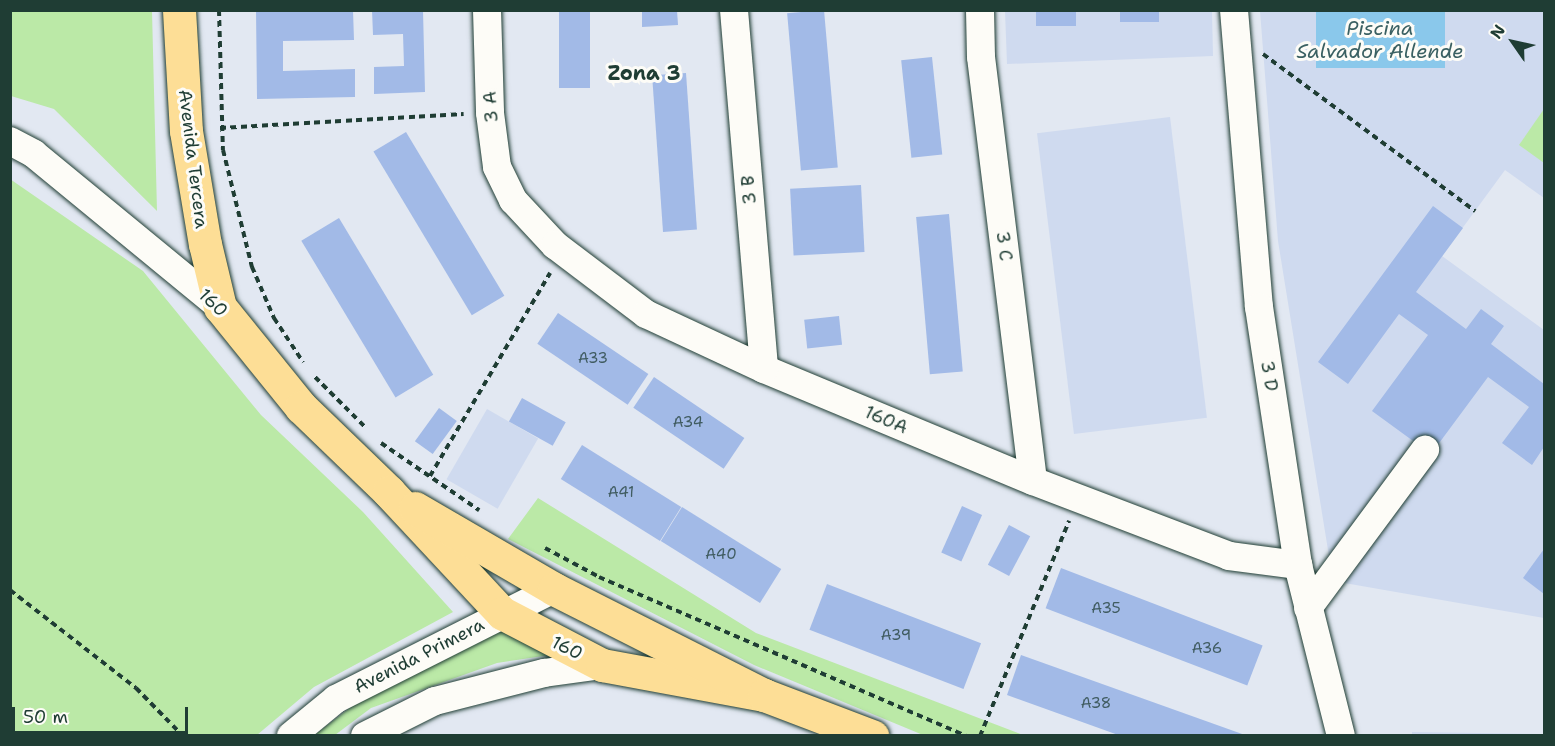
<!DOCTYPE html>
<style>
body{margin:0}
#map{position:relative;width:1555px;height:746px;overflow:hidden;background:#e2e8f2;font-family:"Shantell Sans",sans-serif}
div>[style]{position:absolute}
.built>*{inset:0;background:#cfdaef;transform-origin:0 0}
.green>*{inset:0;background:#bbe9a7}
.water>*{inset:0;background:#8ac8eb;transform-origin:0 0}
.building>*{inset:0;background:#a2bae7;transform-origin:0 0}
.path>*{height:4px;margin-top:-2px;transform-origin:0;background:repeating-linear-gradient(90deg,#1f3d34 0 6px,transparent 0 10.5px)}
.roads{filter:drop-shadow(0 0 2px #1f3d34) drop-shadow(0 0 2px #1f3d34)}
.minor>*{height:28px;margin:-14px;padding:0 14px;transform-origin:14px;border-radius:14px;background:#fdfcf7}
.major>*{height:33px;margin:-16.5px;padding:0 16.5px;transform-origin:16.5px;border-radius:16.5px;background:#fdde96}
span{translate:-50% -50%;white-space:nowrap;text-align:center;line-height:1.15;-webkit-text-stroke:6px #fdfcf7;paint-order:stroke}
.number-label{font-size:15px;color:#405c61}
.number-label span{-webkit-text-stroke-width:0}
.street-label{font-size:18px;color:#1f3d34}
.water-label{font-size:20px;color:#3a6062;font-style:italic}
.neighbourhood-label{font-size:20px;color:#1f3d34;font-weight:700}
.frame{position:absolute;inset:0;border:12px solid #1f3d34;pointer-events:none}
.north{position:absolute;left:1483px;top:12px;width:60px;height:60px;-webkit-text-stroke:4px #fdfcf7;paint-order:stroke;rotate:304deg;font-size:16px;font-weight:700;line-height:24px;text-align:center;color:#1f3d34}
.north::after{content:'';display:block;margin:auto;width:21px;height:27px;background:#1f3d34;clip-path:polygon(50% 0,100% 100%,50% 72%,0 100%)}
.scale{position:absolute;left:12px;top:707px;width:176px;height:27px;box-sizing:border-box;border:3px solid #1f3d34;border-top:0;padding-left:8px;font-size:18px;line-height:21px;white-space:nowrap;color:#1f3d34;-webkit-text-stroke:4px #fdfcf7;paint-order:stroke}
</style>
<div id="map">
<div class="built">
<i style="clip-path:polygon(1005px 11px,1212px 11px,1213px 56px,1007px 64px)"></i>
<i style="clip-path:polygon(1260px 11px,1544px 11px,1544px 198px,1505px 170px,1442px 256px,1544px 330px,1544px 618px,1333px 581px,1278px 241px)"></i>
<i style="left:1170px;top:117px;width:303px;height:134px;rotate:83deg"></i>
<i style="left:487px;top:409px;width:59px;height:81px;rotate:30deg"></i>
<i style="clip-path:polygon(1412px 732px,1544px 734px,1544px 735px,1412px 736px)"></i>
</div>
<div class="green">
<i style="clip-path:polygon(10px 11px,152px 11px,157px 211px,54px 109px,11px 96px)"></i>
<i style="clip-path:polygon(1544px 109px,1544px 163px,1519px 145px)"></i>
<i style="clip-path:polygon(10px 179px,143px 271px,261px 415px,363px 512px,453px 612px,314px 687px,257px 735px,11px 735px)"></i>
<i style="clip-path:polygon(538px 498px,756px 633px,1023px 735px,923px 735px,754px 665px,508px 539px)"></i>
<i style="clip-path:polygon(501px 630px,557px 654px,497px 663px,371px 708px,335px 735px,313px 736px,367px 695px)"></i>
</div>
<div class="water">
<i style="left:1316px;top:11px;width:129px;height:57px"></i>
</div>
<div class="building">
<i style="clip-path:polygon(256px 10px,353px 10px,354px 40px,283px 41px,283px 71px,355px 69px,355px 97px,257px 99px)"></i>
<i style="clip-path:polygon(372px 10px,423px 10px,425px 92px,374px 94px,374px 67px,404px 66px,403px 34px,373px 35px)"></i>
<i style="left:559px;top:10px;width:31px;height:78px"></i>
<i style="clip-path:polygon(642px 10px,677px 10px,678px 25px,642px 27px)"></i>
<i style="left:824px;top:10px;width:158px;height:37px;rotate:85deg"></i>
<i style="left:1036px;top:10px;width:40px;height:16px"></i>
<i style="left:1120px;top:10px;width:39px;height:12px"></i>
<i style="left:932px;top:57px;width:98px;height:31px;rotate:84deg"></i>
<i style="left:686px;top:73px;width:157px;height:34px;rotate:86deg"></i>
<i style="left:406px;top:132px;width:191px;height:38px;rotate:59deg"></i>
<i style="left:861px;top:185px;width:67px;height:71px;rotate:87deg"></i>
<i style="clip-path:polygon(1433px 206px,1463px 228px,1416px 292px,1466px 329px,1481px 309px,1504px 326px,1491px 344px,1544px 384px,1544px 447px,1532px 465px,1502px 443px,1529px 407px,1488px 377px,1431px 454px,1372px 411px,1428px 335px,1399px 314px,1348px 384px,1318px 362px)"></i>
<i style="left:949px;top:214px;width:158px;height:33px;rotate:85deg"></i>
<i style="left:339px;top:218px;width:183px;height:44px;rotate:59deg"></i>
<i style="left:558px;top:313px;width:109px;height:37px;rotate:34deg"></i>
<i style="left:839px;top:316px;width:29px;height:35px;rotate:84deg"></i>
<i style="left:654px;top:377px;width:109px;height:37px;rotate:34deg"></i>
<i style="left:522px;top:398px;width:50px;height:27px;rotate:29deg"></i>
<i style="left:439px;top:408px;width:22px;height:41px;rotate:36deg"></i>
<i style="left:582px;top:445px;width:117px;height:40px;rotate:32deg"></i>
<i style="left:962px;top:506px;width:22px;height:51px;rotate:24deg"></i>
<i style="left:682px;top:507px;width:117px;height:40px;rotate:32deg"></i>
<i style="left:1009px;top:525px;width:24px;height:45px;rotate:28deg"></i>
<i style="clip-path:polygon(1544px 549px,1544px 594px,1523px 578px)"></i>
<i style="left:1061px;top:568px;width:216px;height:43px;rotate:21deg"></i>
<i style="left:827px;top:584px;width:165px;height:49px;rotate:21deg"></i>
<i style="clip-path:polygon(1021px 655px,1245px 735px,1245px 736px,1121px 736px,1007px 695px)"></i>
</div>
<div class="path">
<i style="left:219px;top:10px;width:140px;rotate:88.4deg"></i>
<i style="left:223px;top:150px;width:121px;rotate:76.1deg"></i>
<i style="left:252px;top:267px;width:56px;rotate:66.7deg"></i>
<i style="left:274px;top:318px;width:53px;rotate:56.6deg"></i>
<i style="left:1263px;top:54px;width:264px;rotate:36.5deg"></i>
<i style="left:220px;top:128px;width:244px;rotate:-3.3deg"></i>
<i style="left:315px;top:377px;width:71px;rotate:45deg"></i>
<i style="left:381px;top:443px;width:119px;rotate:34.4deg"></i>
<i style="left:430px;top:476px;width:236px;rotate:-59.4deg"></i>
<i style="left:545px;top:548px;width:61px;rotate:28.2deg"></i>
<i style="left:599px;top:577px;width:401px;rotate:23.4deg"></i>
<i style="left:10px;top:590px;width:160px;rotate:37.9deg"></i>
<i style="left:136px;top:688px;width:67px;rotate:45.6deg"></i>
<i style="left:980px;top:736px;width:233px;rotate:-67.5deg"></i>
</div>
<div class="roads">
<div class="minor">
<i style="left:487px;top:10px;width:103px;rotate:88.3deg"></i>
<i style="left:490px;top:113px;width:54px;rotate:82.6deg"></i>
<i style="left:497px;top:167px;width:37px;rotate:64deg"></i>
<i style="left:513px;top:200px;width:62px;rotate:47deg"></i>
<i style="left:555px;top:245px;width:114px;rotate:37.2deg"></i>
<i style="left:646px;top:314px;width:130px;rotate:25deg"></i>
<i style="left:764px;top:369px;width:291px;rotate:22.6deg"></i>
<i style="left:1033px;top:481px;width:210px;rotate:20.9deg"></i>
<i style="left:1229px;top:556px;width:70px;rotate:7.4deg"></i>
<i style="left:734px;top:10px;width:360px;rotate:85.2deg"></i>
<i style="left:980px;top:10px;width:47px;rotate:88.8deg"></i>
<i style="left:981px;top:57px;width:427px;rotate:83deg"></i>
<i style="left:1234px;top:10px;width:298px;rotate:85.2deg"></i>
<i style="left:1259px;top:307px;width:261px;rotate:81.4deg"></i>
<i style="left:1298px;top:565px;width:176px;rotate:75.9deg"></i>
<i style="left:10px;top:141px;width:27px;rotate:28deg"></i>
<i style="left:34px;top:154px;width:241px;rotate:39.4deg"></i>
<i style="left:1308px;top:608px;width:197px;rotate:-53.5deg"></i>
<i style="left:291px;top:736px;width:58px;rotate:-39.4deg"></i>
<i style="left:336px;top:699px;width:244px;rotate:-26.8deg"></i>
<i style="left:365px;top:736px;width:78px;rotate:-26.6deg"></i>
<i style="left:435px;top:701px;width:113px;rotate:-14.4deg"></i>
<i style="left:544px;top:673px;width:59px;rotate:-7.9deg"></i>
</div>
<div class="major">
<i style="left:179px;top:10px;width:121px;rotate:86.7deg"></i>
<i style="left:186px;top:131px;width:115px;rotate:80.5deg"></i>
<i style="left:205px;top:244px;width:65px;rotate:76.6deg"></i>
<i style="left:220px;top:307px;width:129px;rotate:51deg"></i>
<i style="left:301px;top:407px;width:122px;rotate:44deg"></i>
<i style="left:389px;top:492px;width:166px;rotate:47deg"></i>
<i style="left:502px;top:613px;width:113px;rotate:27.5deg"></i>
<i style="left:602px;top:665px;width:165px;rotate:10.5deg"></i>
<i style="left:415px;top:508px;width:161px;rotate:30.2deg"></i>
<i style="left:554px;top:589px;width:235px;rotate:26.8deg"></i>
<i style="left:764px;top:695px;width:116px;rotate:20.8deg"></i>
</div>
</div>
<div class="number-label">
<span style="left:593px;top:359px">A33</span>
<span style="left:688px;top:423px">A34</span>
<span style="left:621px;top:493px">A41</span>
<span style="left:721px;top:555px">A40</span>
<span style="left:1106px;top:609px">A35</span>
<span style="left:896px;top:636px">A39</span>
<span style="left:1207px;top:649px">A36</span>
<span style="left:1096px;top:704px">A38</span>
</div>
<div class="street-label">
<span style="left:491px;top:107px;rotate:-94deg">3 A</span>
<span style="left:193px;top:159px;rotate:83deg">Avenida Tercera</span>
<span style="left:749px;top:190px;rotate:-95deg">3 B</span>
<span style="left:1004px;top:246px;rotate:83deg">3 C</span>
<span style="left:213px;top:303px;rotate:43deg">160</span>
<span style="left:1269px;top:376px;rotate:81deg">3 D</span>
<span style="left:886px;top:420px;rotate:23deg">160A</span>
<span style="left:567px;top:648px;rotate:26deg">160</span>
<span style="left:419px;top:656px;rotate:-27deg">Avenida Primera</span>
</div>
<div class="water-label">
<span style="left:1380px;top:40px">Piscina<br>Salvador Allende</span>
</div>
<div class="neighbourhood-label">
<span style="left:644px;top:73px">Zona 3</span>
</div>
<div class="frame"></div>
<div class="north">N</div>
<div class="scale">50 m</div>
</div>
